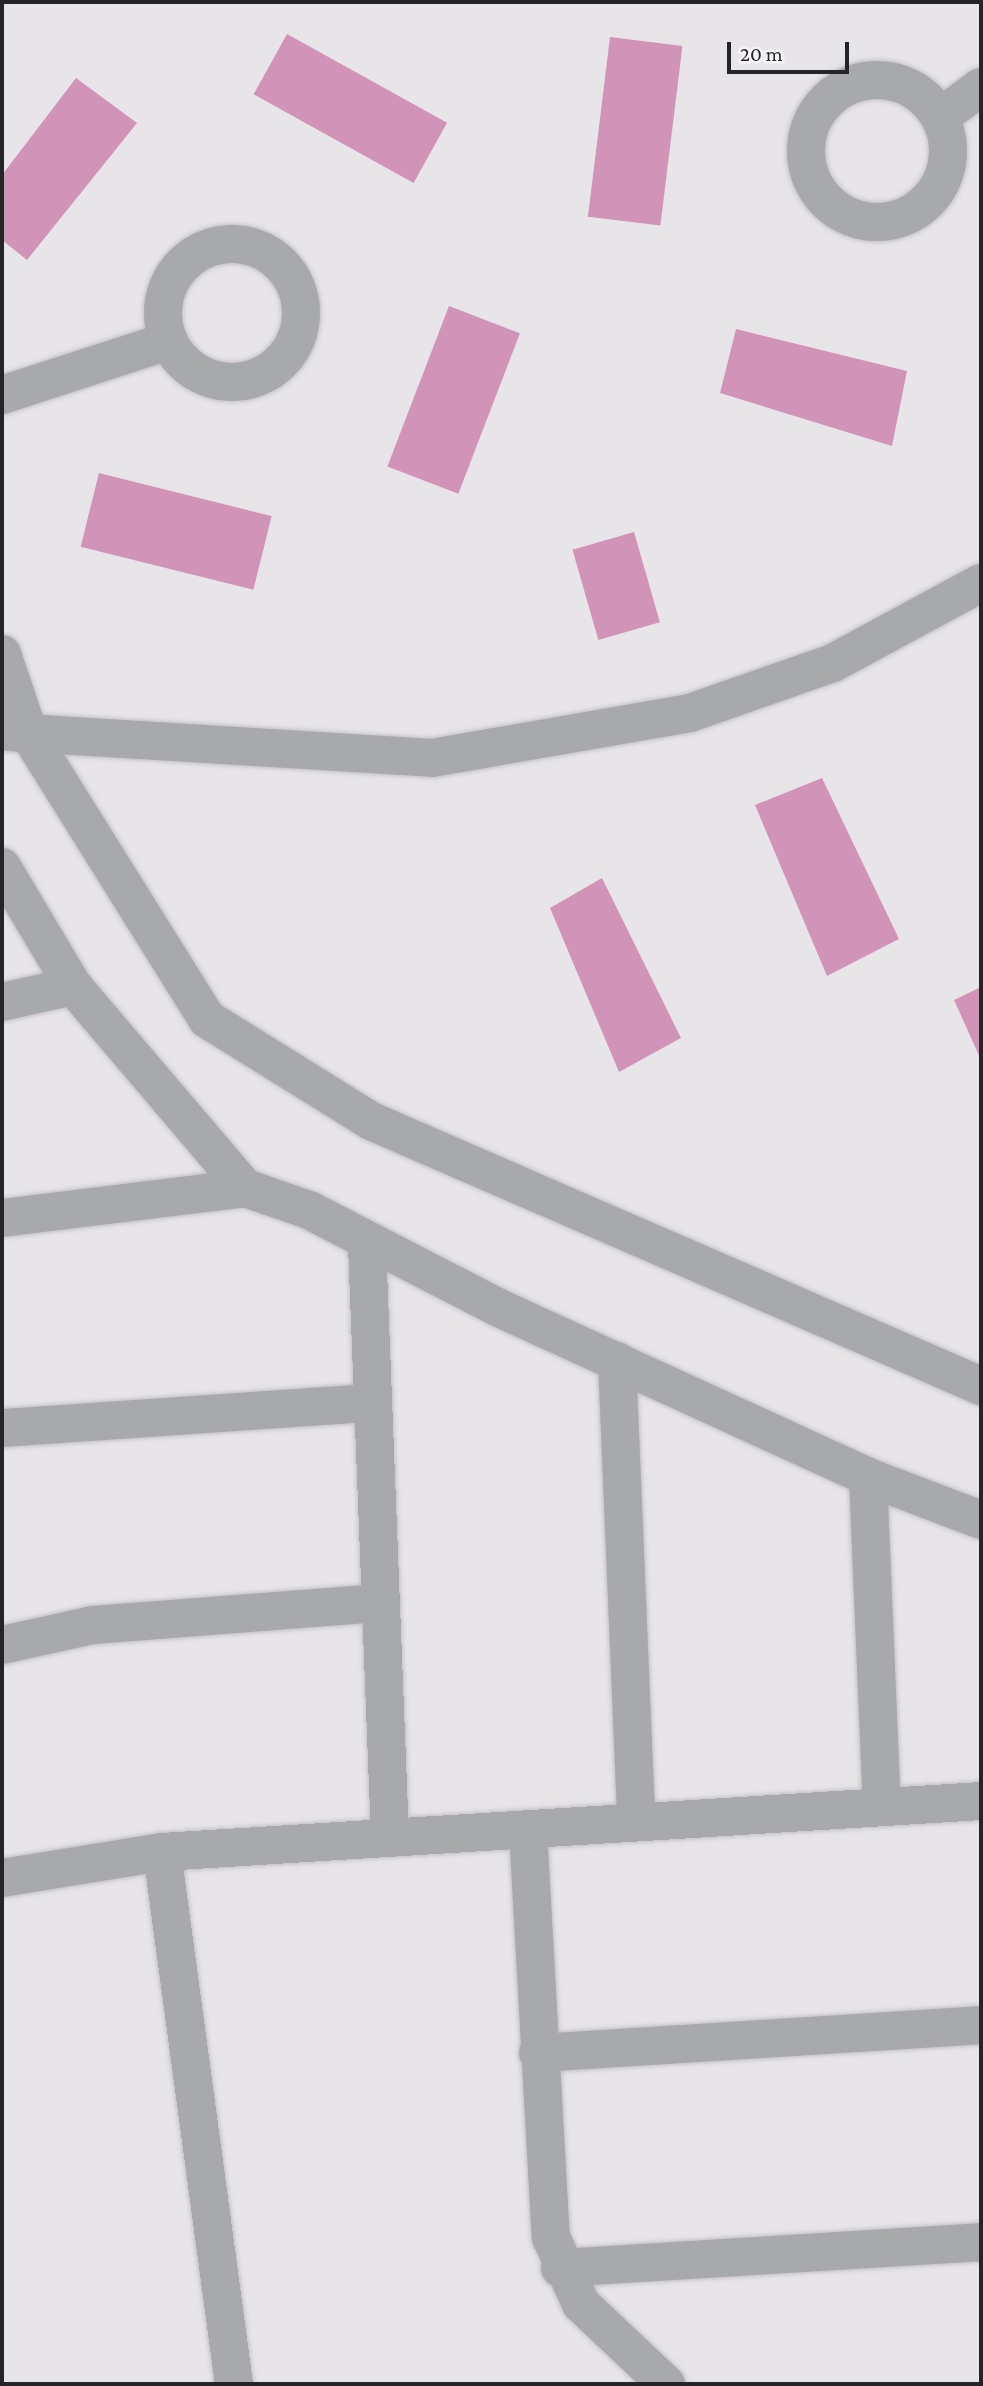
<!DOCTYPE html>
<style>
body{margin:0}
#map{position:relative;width:983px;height:2386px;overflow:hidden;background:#e8e5e9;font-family:"Crimson Pro",serif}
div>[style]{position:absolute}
.building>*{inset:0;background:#d293b9;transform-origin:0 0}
.roads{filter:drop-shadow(0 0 2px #c5c2c6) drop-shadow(0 0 2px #c5c2c6)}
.minor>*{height:38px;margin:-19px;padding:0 19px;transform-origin:19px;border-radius:19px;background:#a7a9aa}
.minor>.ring{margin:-19px;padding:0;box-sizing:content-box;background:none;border:38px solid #a7a9aa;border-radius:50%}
span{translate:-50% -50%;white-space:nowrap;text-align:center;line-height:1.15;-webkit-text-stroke:5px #f5f2f7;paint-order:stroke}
.frame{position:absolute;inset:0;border:4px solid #252426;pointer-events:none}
.scale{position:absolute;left:727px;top:42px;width:122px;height:32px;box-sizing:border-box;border:4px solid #252426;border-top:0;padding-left:9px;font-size:21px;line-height:24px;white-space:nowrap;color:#252426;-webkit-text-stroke:5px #f5f2f7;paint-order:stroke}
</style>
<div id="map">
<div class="building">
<i style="left:287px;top:34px;width:183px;height:69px;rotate:29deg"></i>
<i style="left:610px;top:37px;width:73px;height:181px;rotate:7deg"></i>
<i style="clip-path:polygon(76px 78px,137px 123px,27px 260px,2px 240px,2px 175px)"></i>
<i style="left:449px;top:306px;width:76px;height:172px;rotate:21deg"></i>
<i style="clip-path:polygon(736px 329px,907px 371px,892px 446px,720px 393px)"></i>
<i style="left:99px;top:473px;width:178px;height:76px;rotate:14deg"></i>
<i style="left:634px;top:532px;width:94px;height:64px;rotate:74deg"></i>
<i style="clip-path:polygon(822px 778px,899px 939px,827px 976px,755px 805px)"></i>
<i style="clip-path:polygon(602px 878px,681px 1038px,619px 1072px,550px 908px)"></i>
<i style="clip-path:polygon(981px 987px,981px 1060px,954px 1000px)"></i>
</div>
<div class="roads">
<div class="minor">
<i class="ring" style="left:806px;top:80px;width:104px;height:104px"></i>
<i style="left:940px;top:117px;width:51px;rotate:-36.2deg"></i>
<i class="ring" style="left:163px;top:244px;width:100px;height:100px"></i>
<i style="left:2px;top:395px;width:175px;rotate:-18deg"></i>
<i style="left:2px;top:654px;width:84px;rotate:71.4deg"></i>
<i style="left:29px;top:734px;width:336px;rotate:58deg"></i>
<i style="left:207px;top:1019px;width:193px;rotate:31.9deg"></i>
<i style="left:371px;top:1121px;width:665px;rotate:23.48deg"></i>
<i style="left:9px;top:732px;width:424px;rotate:3.5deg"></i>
<i style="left:432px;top:758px;width:262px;rotate:-9.9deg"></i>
<i style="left:690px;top:713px;width:151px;rotate:-19.3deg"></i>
<i style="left:833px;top:663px;width:168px;rotate:-28.4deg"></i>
<i style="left:2px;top:867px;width:139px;rotate:59.2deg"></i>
<i style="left:73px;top:986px;width:265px;rotate:49.6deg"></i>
<i style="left:2px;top:1002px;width:73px;rotate:-12.7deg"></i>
<i style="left:2px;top:1218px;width:245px;rotate:-7deg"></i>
<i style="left:245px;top:1188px;width:68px;rotate:19deg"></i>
<i style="left:309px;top:1210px;width:212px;rotate:27.3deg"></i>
<i style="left:497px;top:1307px;width:408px;rotate:24.6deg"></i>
<i style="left:868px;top:1477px;width:121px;rotate:20.8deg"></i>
<i style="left:367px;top:1244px;width:594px;rotate:87.78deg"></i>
<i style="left:617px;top:1361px;width:461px;rotate:87.6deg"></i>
<i style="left:2px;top:1428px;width:372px;rotate:-3.9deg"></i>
<i style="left:868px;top:1477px;width:330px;rotate:87.6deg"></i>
<i style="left:2px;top:1645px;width:93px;rotate:-12.4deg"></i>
<i style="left:93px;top:1625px;width:289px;rotate:-4.4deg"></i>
<i style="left:528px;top:1830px;width:408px;rotate:86.8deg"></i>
<i style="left:551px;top:2237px;width:73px;rotate:65.9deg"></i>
<i style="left:581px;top:2304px;width:117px;rotate:43.3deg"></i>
<i style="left:162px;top:1852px;width:537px;rotate:82.29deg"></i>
<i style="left:2px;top:1878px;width:162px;rotate:-9.2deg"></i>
<i style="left:162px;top:1852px;width:821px;rotate:-3.56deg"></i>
<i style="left:538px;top:2053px;width:444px;rotate:-3.6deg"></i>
<i style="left:560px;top:2268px;width:422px;rotate:-3.5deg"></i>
</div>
</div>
<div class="frame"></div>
<div class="scale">20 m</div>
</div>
